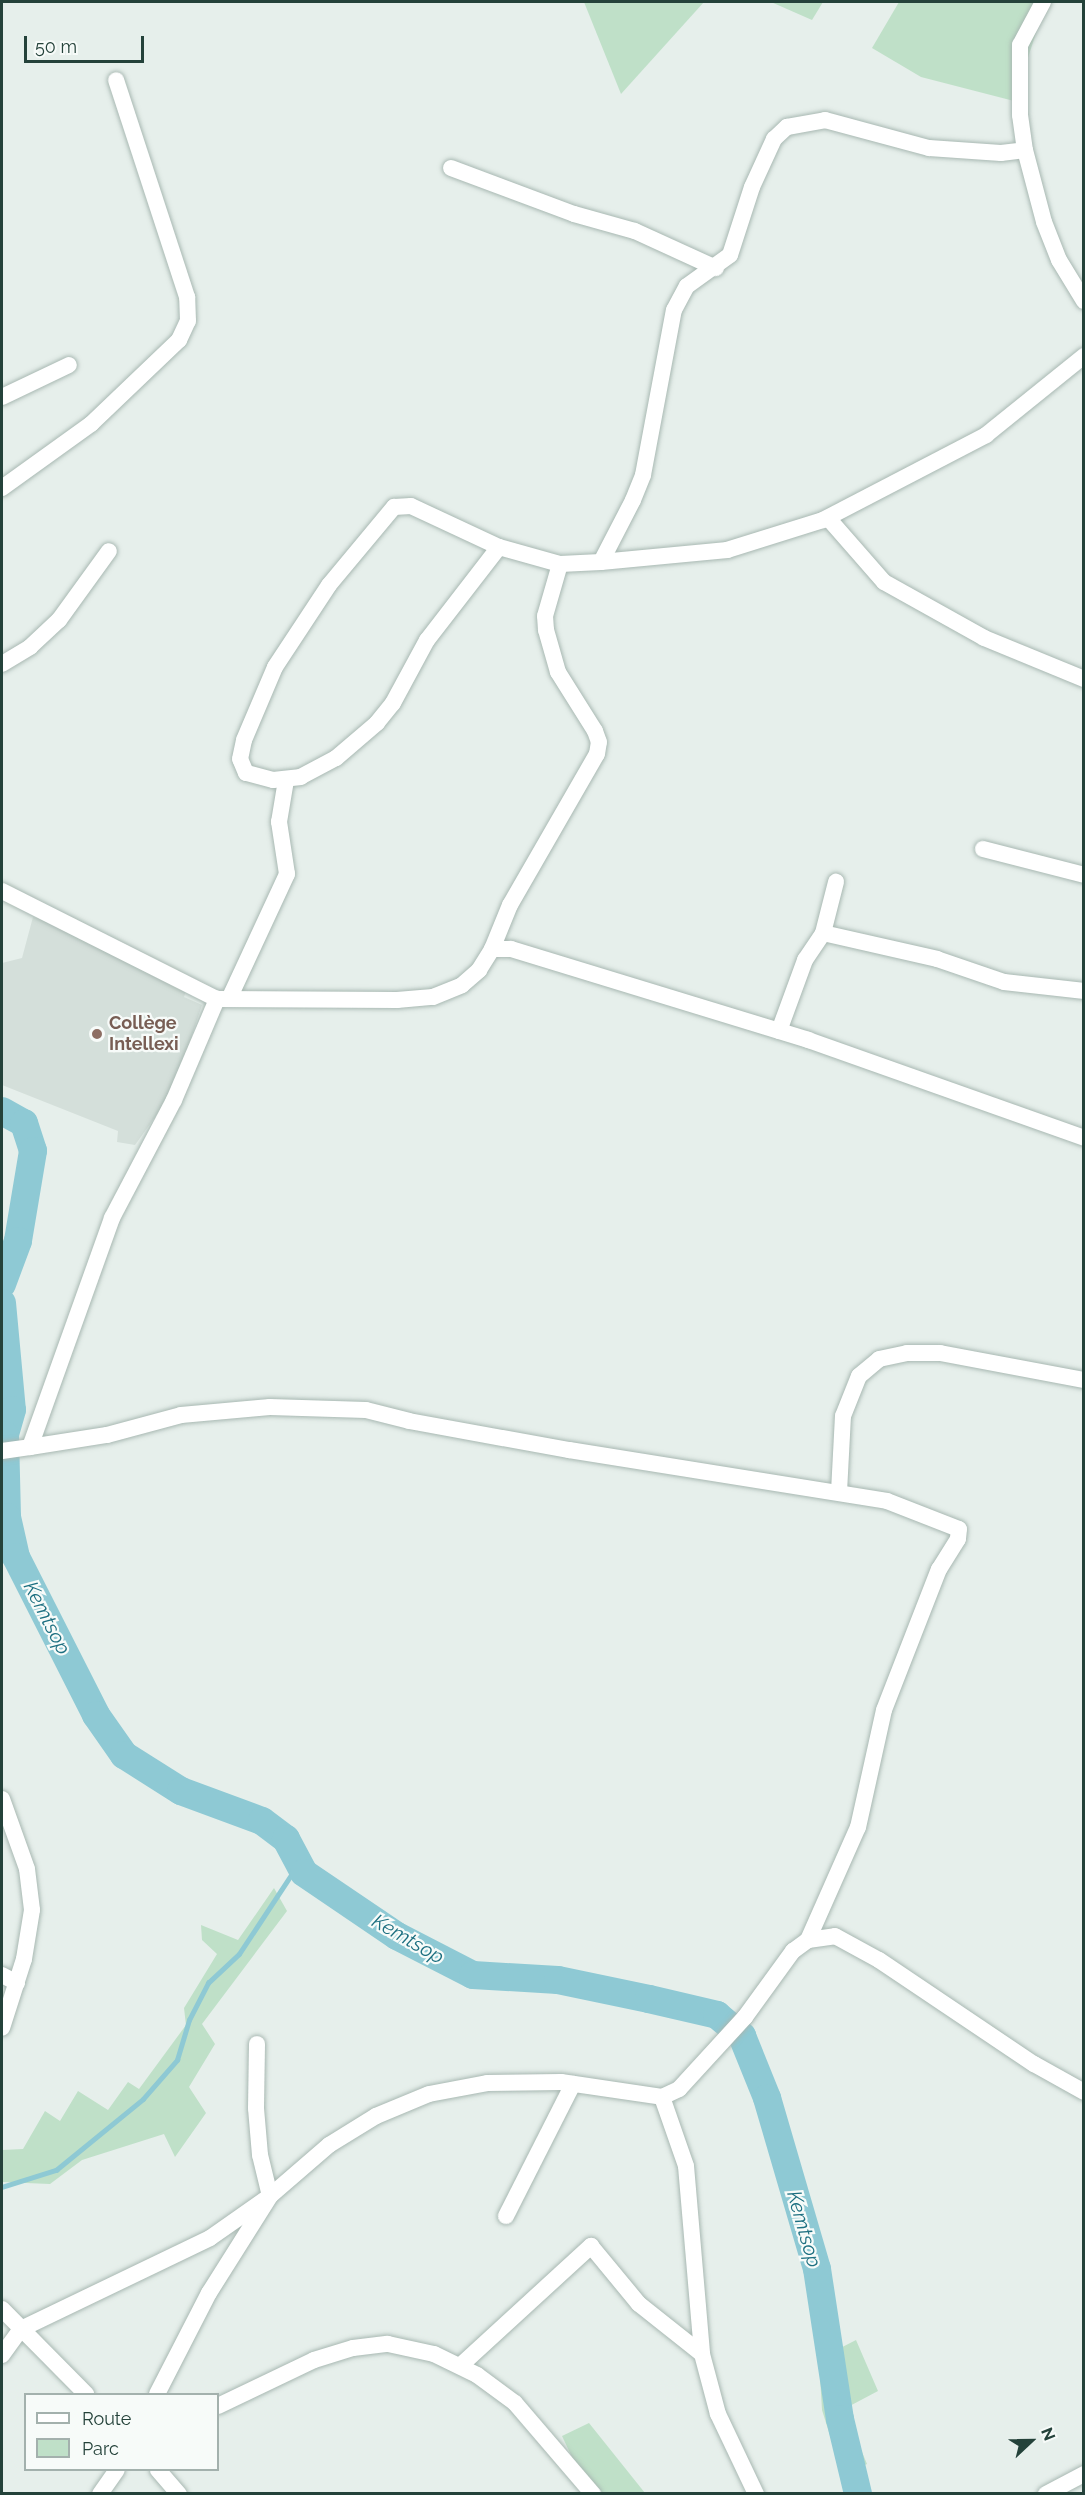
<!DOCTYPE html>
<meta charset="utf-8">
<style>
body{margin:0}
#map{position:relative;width:1085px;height:2495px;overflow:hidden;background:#e6efeb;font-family:Raleway,sans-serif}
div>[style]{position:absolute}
.built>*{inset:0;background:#d4dfda}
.green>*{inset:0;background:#bfe0c8}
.stream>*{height:4.5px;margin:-2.25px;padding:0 2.25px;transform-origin:2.25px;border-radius:2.25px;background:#8ec9d4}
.river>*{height:28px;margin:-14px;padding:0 14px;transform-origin:14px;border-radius:14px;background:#8ec9d4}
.roads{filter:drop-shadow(0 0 2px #a8b8b2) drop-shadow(0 0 2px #a8b8b2)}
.minor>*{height:16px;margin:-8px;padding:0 8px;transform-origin:8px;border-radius:8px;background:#fff}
.dots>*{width:16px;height:16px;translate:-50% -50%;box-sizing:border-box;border:3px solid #f7fbf9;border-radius:50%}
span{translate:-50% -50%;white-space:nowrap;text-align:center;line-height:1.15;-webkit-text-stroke:4.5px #f7fbf9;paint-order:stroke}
.education-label{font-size:18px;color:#785e54;font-weight:700}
.left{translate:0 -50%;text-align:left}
.water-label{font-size:20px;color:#1c6f80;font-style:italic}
.frame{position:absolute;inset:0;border:3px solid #24423a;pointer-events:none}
.legend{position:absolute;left:24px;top:2393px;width:195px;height:78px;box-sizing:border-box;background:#f7fbf9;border:2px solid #a3b1ad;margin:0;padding:8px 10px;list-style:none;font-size:18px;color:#24423a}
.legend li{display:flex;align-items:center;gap:12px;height:30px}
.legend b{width:30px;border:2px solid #a3b1ad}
.north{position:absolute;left:1001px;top:2411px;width:60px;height:60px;-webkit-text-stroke:4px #f7fbf9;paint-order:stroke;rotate:68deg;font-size:16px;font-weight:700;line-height:24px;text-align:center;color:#24423a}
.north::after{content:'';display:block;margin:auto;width:21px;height:27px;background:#24423a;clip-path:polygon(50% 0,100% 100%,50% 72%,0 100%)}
.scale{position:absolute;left:24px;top:36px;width:120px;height:27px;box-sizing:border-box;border:3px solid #24423a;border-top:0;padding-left:8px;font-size:18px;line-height:21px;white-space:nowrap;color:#24423a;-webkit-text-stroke:4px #f7fbf9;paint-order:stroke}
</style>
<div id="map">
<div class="built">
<i style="clip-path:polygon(33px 917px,84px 935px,186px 991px,184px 997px,202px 1005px,173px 1092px,135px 1145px,117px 1142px,118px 1131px,2px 1085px,2px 963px,22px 958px)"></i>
</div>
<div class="green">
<i style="clip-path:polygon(584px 2px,704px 2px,621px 94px)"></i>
<i style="clip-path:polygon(771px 2px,823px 2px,812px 20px)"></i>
<i style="clip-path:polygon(899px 2px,1046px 2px,1014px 101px,921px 77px,872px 48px)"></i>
<i style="clip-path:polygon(274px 1888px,287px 1911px,202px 2024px,215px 2044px,189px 2087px,206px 2113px,175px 2157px,164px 2134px,82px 2160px,50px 2184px,2px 2182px,2px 2150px,23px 2149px,45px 2111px,60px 2121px,78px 2091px,108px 2110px,128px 2082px,139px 2089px,186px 2025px,184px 2008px,217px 1954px,202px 1940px,201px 1925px,238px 1940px)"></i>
<i style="clip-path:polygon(856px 2340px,878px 2391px,844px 2409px,867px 2464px,858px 2468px,865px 2493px,848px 2493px,822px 2410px,819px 2359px)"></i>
<i style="clip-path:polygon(589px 2423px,645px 2493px,589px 2493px,562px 2436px)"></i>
</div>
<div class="stream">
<i style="left:2px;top:2187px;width:57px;rotate:-17.5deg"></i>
<i style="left:56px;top:2170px;width:112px;rotate:-39.2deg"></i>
<i style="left:143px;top:2099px;width:52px;rotate:-48.9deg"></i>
<i style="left:177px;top:2060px;width:42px;rotate:-73.3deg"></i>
<i style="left:189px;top:2020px;width:42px;rotate:-62.8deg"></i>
<i style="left:208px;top:1983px;width:42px;rotate:-43.1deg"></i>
<i style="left:239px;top:1954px;width:109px;rotate:-56.6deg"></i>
</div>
<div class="river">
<i style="left:2px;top:1111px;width:25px;rotate:29deg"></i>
<i style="left:24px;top:1123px;width:29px;rotate:72deg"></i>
<i style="left:33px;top:1151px;width:91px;rotate:99.5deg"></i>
<i style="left:18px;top:1241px;width:46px;rotate:110.4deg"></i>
<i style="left:2px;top:1303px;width:107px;rotate:84.7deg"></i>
<i style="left:12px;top:1410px;width:26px;rotate:106deg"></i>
<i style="left:5px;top:1435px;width:82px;rotate:88.6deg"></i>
<i style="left:7px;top:1517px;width:41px;rotate:77.3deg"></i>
<i style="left:16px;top:1557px;width:177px;rotate:63.1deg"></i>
<i style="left:96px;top:1715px;width:49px;rotate:55deg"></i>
<i style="left:124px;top:1755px;width:67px;rotate:32.3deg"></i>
<i style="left:181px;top:1791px;width:86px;rotate:20.3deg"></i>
<i style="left:262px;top:1821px;width:30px;rotate:37deg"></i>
<i style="left:286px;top:1839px;width:38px;rotate:62deg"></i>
<i style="left:304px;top:1873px;width:112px;rotate:34.1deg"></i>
<i style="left:397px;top:1936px;width:85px;rotate:27.2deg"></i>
<i style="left:473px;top:1975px;width:85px;rotate:3.4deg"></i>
<i style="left:558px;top:1980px;width:93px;rotate:11.8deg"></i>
<i style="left:649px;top:1999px;width:70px;rotate:13.2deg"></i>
<i style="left:717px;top:2015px;width:33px;rotate:40deg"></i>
<i style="left:742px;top:2036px;width:67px;rotate:68deg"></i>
<i style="left:767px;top:2098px;width:178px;rotate:73.7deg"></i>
<i style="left:817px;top:2269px;width:152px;rotate:81.3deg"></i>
<i style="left:840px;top:2419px;width:77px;rotate:76.5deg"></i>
</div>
<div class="roads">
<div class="minor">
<i style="left:1043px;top:2px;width:49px;rotate:118.1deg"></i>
<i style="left:1020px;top:45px;width:70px;rotate:90deg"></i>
<i style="left:1020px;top:115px;width:35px;rotate:82deg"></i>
<i style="left:1025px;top:150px;width:74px;rotate:75.2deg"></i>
<i style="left:1044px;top:222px;width:41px;rotate:68.5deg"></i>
<i style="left:1059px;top:260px;width:48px;rotate:58.6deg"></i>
<i style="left:451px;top:168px;width:131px;rotate:20.5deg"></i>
<i style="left:574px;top:214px;width:63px;rotate:15.6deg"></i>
<i style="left:635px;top:231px;width:89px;rotate:24.6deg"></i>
<i style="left:2px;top:397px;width:74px;rotate:-25.5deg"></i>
<i style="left:2px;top:488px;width:110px;rotate:-35.7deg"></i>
<i style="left:91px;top:424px;width:122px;rotate:-43.7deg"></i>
<i style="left:179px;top:340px;width:21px;rotate:-65deg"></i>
<i style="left:188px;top:321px;width:24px;rotate:-92deg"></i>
<i style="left:187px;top:297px;width:228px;rotate:-108.1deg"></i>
<i style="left:828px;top:518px;width:85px;rotate:48.8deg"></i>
<i style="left:884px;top:582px;width:115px;rotate:29.2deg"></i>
<i style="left:984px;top:638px;width:108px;rotate:22.3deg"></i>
<i style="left:499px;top:547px;width:118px;rotate:127.7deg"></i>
<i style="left:427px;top:640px;width:72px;rotate:118.4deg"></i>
<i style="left:393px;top:703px;width:26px;rotate:129deg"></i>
<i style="left:377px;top:723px;width:54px;rotate:139.5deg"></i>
<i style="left:336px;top:758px;width:40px;rotate:152deg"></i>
<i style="left:301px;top:777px;width:28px;rotate:174deg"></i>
<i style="left:273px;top:780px;width:28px;rotate:-165deg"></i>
<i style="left:246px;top:773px;width:15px;rotate:-113deg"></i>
<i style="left:240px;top:759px;width:19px;rotate:-78deg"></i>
<i style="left:244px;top:740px;width:79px;rotate:-67deg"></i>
<i style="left:275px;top:667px;width:98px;rotate:-56.6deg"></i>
<i style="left:329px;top:585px;width:102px;rotate:-50.2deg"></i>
<i style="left:394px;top:507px;width:17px;rotate:-3deg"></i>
<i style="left:411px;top:506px;width:97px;rotate:25deg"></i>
<i style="left:499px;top:547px;width:63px;rotate:15.6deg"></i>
<i style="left:601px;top:562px;width:127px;rotate:-5.4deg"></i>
<i style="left:727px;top:550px;width:101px;rotate:-17.4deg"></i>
<i style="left:823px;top:520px;width:184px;rotate:-27.5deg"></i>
<i style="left:986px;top:435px;width:126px;rotate:-38.9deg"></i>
<i style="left:2px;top:664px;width:33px;rotate:-31deg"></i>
<i style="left:30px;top:647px;width:40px;rotate:-43deg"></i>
<i style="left:59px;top:620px;width:85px;rotate:-54.1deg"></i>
<i style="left:983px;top:849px;width:104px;rotate:14.4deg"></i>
<i style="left:2px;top:891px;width:241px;rotate:26.7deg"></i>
<i style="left:217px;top:999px;width:180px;rotate:0.3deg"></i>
<i style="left:397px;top:1000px;width:36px;rotate:-5deg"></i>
<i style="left:433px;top:997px;width:31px;rotate:-22deg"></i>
<i style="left:462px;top:985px;width:23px;rotate:-41deg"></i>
<i style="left:479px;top:970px;width:25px;rotate:-58deg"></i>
<i style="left:492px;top:949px;width:48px;rotate:-67.8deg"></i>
<i style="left:510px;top:905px;width:174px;rotate:-60.1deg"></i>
<i style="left:597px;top:754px;width:12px;rotate:-81deg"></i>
<i style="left:599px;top:742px;width:12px;rotate:-110deg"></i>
<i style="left:595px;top:731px;width:70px;rotate:-122.1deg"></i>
<i style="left:558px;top:672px;width:44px;rotate:-105.9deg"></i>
<i style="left:546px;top:630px;width:14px;rotate:-94deg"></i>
<i style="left:545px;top:616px;width:54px;rotate:-73.9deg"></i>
<i style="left:560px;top:564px;width:41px;rotate:-2.8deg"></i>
<i style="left:601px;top:562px;width:70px;rotate:-62.7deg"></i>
<i style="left:633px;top:500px;width:27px;rotate:-68deg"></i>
<i style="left:643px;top:475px;width:168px;rotate:-79.4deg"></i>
<i style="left:674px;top:310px;width:27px;rotate:-62deg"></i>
<i style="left:687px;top:286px;width:53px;rotate:-35.8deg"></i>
<i style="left:730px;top:255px;width:71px;rotate:-72.1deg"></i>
<i style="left:752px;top:187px;width:53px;rotate:-65.4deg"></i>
<i style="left:774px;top:139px;width:18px;rotate:-43deg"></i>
<i style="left:787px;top:127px;width:39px;rotate:-10deg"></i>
<i style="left:825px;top:120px;width:108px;rotate:15.1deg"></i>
<i style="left:929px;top:148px;width:72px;rotate:4deg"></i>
<i style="left:1001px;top:153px;width:24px;rotate:-7deg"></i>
<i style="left:823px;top:933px;width:117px;rotate:12.8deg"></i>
<i style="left:937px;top:959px;width:71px;rotate:18.9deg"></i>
<i style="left:1004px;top:982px;width:81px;rotate:6.4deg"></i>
<i style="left:492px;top:949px;width:19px"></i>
<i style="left:511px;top:949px;width:311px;rotate:17deg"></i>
<i style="left:808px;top:1040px;width:293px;rotate:19.5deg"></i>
<i style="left:229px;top:999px;width:138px;rotate:-65.1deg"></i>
<i style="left:287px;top:874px;width:53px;rotate:-98.7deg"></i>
<i style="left:279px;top:822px;width:43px;rotate:-80.5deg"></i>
<i style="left:779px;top:1031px;width:76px;rotate:-69.9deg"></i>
<i style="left:805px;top:960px;width:32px;rotate:-56deg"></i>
<i style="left:823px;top:933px;width:53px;rotate:-75.7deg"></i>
<i style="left:30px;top:1447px;width:78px;rotate:-8.9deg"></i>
<i style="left:107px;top:1435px;width:77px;rotate:-15.1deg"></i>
<i style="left:181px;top:1415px;width:89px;rotate:-5.1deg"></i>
<i style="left:270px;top:1407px;width:96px;rotate:1.8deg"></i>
<i style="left:366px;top:1410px;width:44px;rotate:14.3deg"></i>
<i style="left:409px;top:1421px;width:163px;rotate:10.3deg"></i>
<i style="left:569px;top:1450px;width:322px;rotate:9.1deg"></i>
<i style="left:887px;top:1501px;width:77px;rotate:21.3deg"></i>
<i style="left:959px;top:1529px;width:10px;rotate:96deg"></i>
<i style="left:958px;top:1539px;width:36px;rotate:122deg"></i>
<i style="left:939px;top:1569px;width:151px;rotate:111.3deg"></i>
<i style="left:884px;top:1710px;width:120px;rotate:102.5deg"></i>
<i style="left:858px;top:1827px;width:124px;rotate:113.9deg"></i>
<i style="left:2px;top:1451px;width:28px;rotate:-8deg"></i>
<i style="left:30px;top:1447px;width:243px;rotate:-70.3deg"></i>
<i style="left:112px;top:1218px;width:133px;rotate:-62.3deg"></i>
<i style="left:174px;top:1100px;width:110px;rotate:-66.9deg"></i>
<i style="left:839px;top:1492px;width:76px;rotate:-87deg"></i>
<i style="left:843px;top:1416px;width:43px;rotate:-68.2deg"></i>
<i style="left:859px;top:1376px;width:26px;rotate:-40deg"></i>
<i style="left:879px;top:1359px;width:29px;rotate:-12deg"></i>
<i style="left:907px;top:1353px;width:33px"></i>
<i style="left:940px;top:1353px;width:147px;rotate:10.6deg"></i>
<i style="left:2px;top:1799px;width:74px;rotate:70.3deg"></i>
<i style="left:27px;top:1869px;width:41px;rotate:83deg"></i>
<i style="left:32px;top:1910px;width:50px;rotate:99.3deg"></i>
<i style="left:24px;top:1959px;width:72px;rotate:107.7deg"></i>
<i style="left:2px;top:1975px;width:17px;rotate:28deg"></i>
<i style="left:662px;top:2097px;width:73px;rotate:70.8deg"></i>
<i style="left:686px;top:2166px;width:189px;rotate:85.1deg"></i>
<i style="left:702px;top:2354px;width:62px;rotate:75.1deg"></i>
<i style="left:718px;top:2414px;width:89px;rotate:64.6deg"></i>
<i style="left:506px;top:2216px;width:148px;rotate:-63.1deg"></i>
<i style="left:2px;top:2309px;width:120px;rotate:45.3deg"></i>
<i style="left:2px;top:2355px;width:32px;rotate:-54deg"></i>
<i style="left:21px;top:2329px;width:210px;rotate:-25.7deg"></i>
<i style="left:210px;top:2238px;width:73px;rotate:-35deg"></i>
<i style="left:270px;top:2196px;width:78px;rotate:-40.8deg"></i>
<i style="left:329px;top:2145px;width:55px;rotate:-31.7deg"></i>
<i style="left:376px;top:2116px;width:57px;rotate:-22.5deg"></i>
<i style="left:429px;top:2094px;width:59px;rotate:-10.7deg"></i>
<i style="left:487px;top:2083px;width:74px;rotate:-0.8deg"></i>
<i style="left:561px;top:2082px;width:102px;rotate:8.4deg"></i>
<i style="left:662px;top:2097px;width:19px;rotate:-25deg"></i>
<i style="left:679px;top:2089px;width:98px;rotate:-47.5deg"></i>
<i style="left:745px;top:2017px;width:82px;rotate:-54deg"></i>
<i style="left:793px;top:1951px;width:19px;rotate:-36deg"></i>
<i style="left:808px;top:1940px;width:27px;rotate:-8deg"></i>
<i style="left:835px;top:1936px;width:50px;rotate:28.6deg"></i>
<i style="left:879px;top:1960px;width:187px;rotate:33.9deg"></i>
<i style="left:1034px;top:2064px;width:57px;rotate:29.2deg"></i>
<i style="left:460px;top:2366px;width:178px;rotate:-42.5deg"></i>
<i style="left:591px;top:2246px;width:75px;rotate:50.4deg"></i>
<i style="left:639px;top:2304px;width:80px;rotate:38.4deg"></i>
<i style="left:157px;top:2394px;width:114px;rotate:-62.8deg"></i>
<i style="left:209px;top:2293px;width:115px;rotate:-57.8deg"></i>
<i style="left:270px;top:2196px;width:42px;rotate:-103.7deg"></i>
<i style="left:260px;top:2155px;width:47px;rotate:-94.9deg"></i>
<i style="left:256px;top:2108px;width:64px;rotate:-89.1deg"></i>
<i style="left:218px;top:2406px;width:106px;rotate:-25.6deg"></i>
<i style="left:314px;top:2360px;width:41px;rotate:-17.1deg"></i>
<i style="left:353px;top:2348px;width:35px;rotate:-7deg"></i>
<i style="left:388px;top:2344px;width:47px;rotate:12.3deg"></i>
<i style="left:434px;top:2354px;width:48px;rotate:26deg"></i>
<i style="left:477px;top:2375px;width:47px;rotate:36.4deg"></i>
<i style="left:515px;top:2403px;width:120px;rotate:49.4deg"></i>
<i style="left:158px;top:2470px;width:32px;rotate:49deg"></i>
<i style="left:100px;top:2494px;width:29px;rotate:-55deg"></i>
<i style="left:1046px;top:2494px;width:43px;rotate:-27.8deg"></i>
</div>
</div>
<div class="dots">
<i style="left:97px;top:1034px;background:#8d6e63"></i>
</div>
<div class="education-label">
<span class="left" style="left:109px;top:1034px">Collège<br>Intellexi</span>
</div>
<div class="water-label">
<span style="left:47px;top:1618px;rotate:63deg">Kemtsop</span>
<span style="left:408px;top:1939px;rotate:30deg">Kemtsop</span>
<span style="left:804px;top:2229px;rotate:74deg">Kemtsop</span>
</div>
<div class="frame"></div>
<ul class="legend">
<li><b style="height:8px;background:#fff"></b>Route</li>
<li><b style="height:16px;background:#bfe0c8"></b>Parc</li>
</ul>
<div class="north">N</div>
<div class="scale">50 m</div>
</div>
